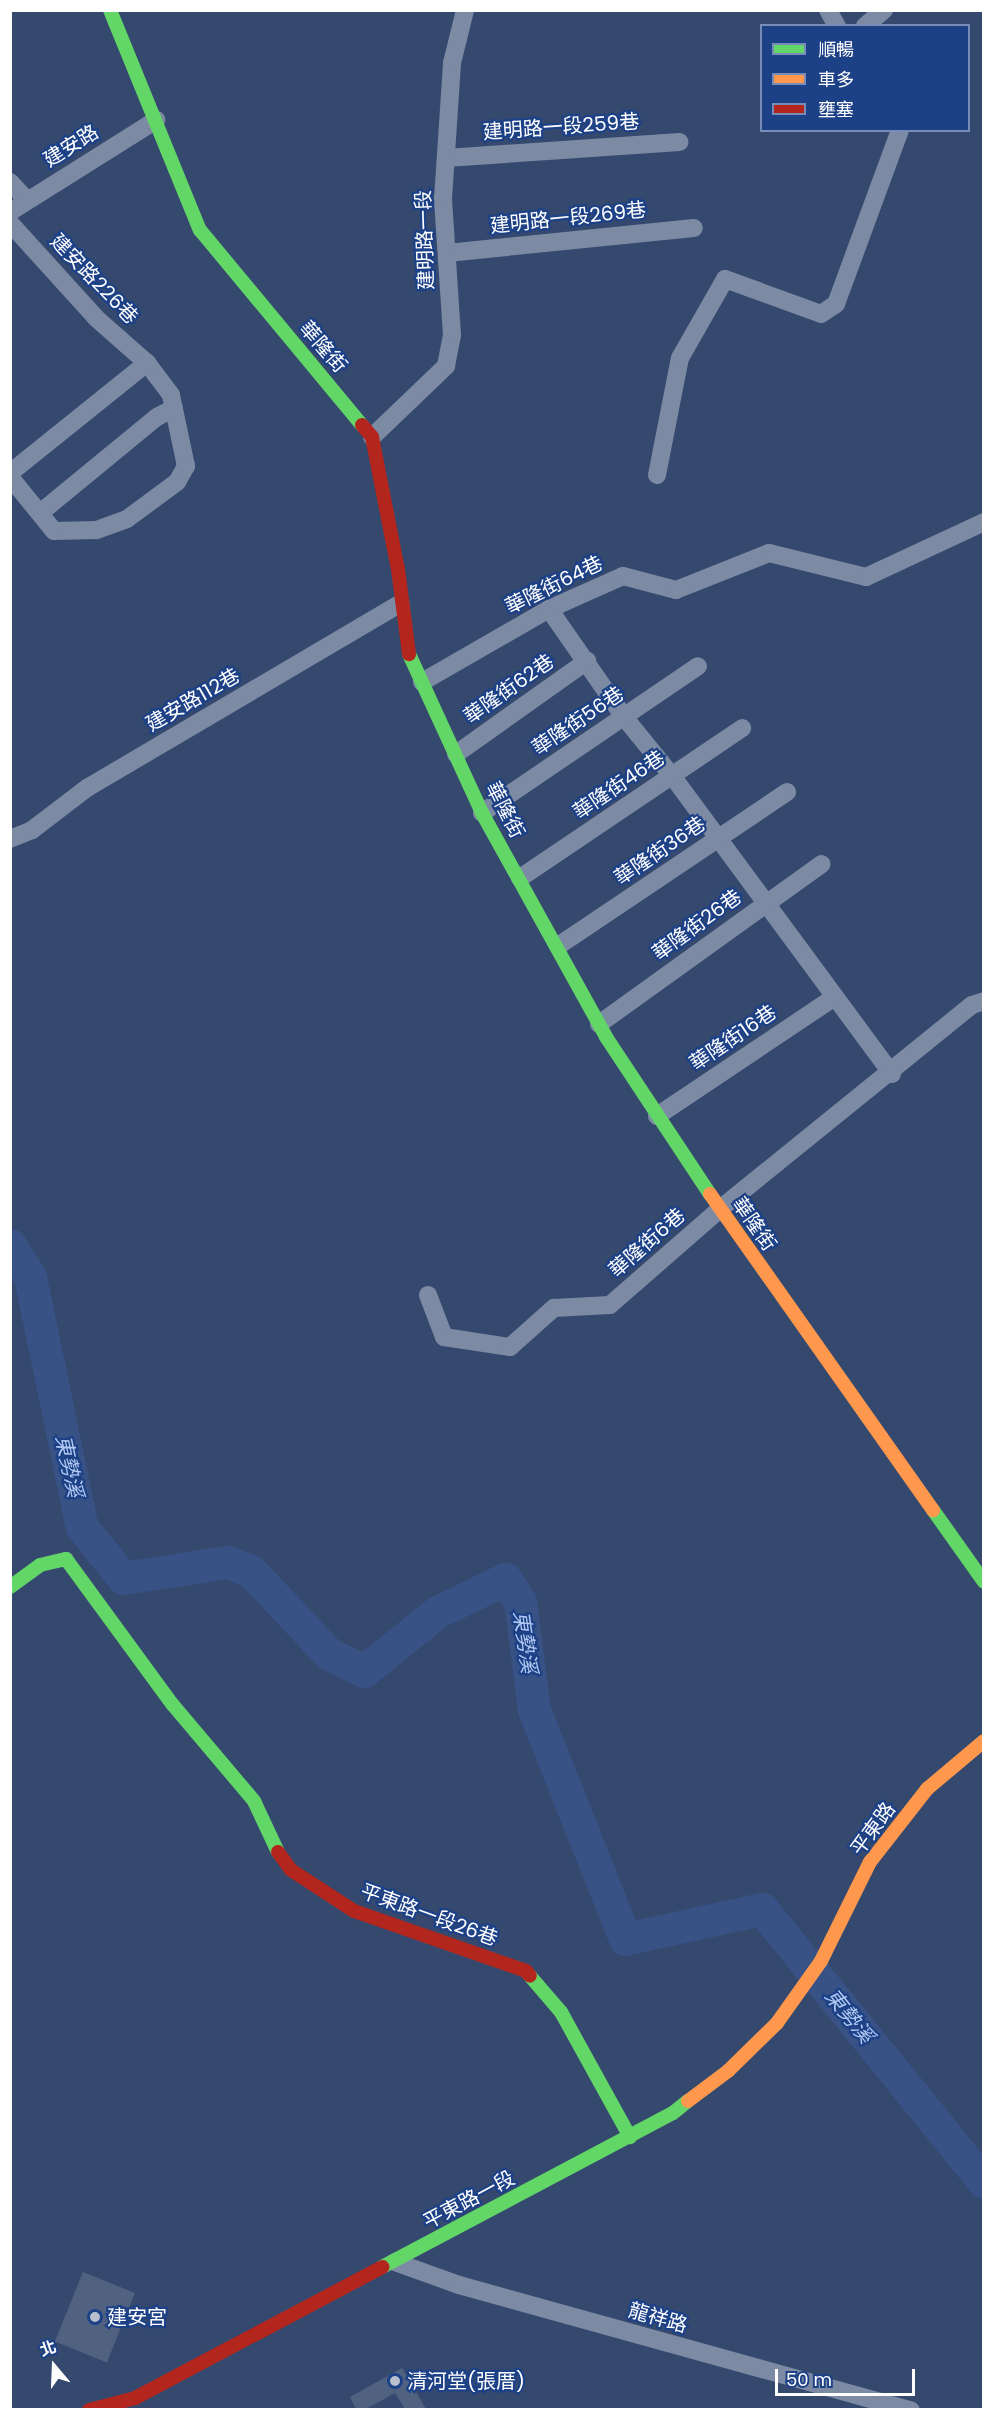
<!DOCTYPE html>
<meta charset="utf-8">
<style>
body{margin:0}
#map{position:relative;width:994px;height:2420px;overflow:hidden;background:#35496f;font-family:Poppins,"Noto Sans TC",sans-serif}
div>[style]{position:absolute}
.river>*{height:33px;margin:-16.5px;padding:0 16.5px;transform-origin:16.5px;border-radius:16.5px;background:#395285}
.building>*{inset:0;background:#516180;transform-origin:0 0}
.street>*{height:18px;margin:-9px;padding:0 9px;transform-origin:9px;border-radius:9px;background:#7c8aa4}
.fast>*{height:14px;margin:-7px;padding:0 7px;transform-origin:7px;border-radius:7px;background:#63d668}
.slow>*{height:14px;margin:-7px;padding:0 7px;transform-origin:7px;border-radius:7px;background:#ff974d}
.jam>*{height:14px;margin:-7px;padding:0 7px;transform-origin:7px;border-radius:7px;background:#b3261e}
.dots>*{width:16px;height:16px;translate:-50% -50%;box-sizing:border-box;border:3px solid #1d4187;border-radius:50%}
span{translate:-50% -50%;white-space:nowrap;text-align:center;line-height:1.15;-webkit-text-stroke:4.5px #1d4187;paint-order:stroke}
.street-label{font-size:20px;color:#fff}
.poi-label{font-size:20px;color:#fff}
.left{translate:0 -50%;text-align:left}
.water-label{font-size:21px;color:#b1c9f3;font-style:italic}
.frame{position:absolute;inset:0;border:12px solid #fff;pointer-events:none}
.legend{position:absolute;left:760px;top:24px;width:210px;height:108px;box-sizing:border-box;background:#1d4187;border:2px solid #778db7;margin:0;padding:8px 10px;list-style:none;font-size:18px;color:#fff}
.legend li{display:flex;align-items:center;gap:12px;height:30px}
.legend b{width:30px;border:2px solid #778db7}
.north{position:absolute;left:24px;top:2336px;width:60px;height:60px;-webkit-text-stroke:4px #1d4187;paint-order:stroke;rotate:341deg;font-size:16px;font-weight:700;line-height:24px;text-align:center;color:#fff}
.north::after{content:'';display:block;margin:auto;width:21px;height:27px;background:#fff;clip-path:polygon(50% 0,100% 100%,50% 72%,0 100%)}
.scale{position:absolute;left:775px;top:2369px;width:140px;height:27px;box-sizing:border-box;border:3px solid #fff;border-top:0;padding-left:8px;font-size:18px;line-height:21px;white-space:nowrap;color:#fff;-webkit-text-stroke:4px #1d4187;paint-order:stroke}
</style>
<div id="map">
<div class="river">
<i style="left:10px;top:1245px;width:38px;rotate:58deg"></i>
<i style="left:30px;top:1277px;width:255px;rotate:78.3deg"></i>
<i style="left:82px;top:1527px;width:65px;rotate:51.2deg"></i>
<i style="left:123px;top:1578px;width:105px;rotate:-8.7deg"></i>
<i style="left:227px;top:1562px;width:26px;rotate:21deg"></i>
<i style="left:251px;top:1571px;width:114px;rotate:46.8deg"></i>
<i style="left:329px;top:1654px;width:39px;rotate:26deg"></i>
<i style="left:364px;top:1671px;width:94px;rotate:-38.9deg"></i>
<i style="left:437px;top:1612px;width:76px;rotate:-25.9deg"></i>
<i style="left:505px;top:1579px;width:27px;rotate:56deg"></i>
<i style="left:520px;top:1601px;width:110px;rotate:82.7deg"></i>
<i style="left:534px;top:1710px;width:246px;rotate:68.3deg"></i>
<i style="left:625px;top:1939px;width:140px;rotate:-12.4deg"></i>
<i style="left:762px;top:1909px;width:352px;rotate:50.9deg"></i>
</div>
<div class="building">
<i style="left:83px;top:2272px;width:56px;height:75px;rotate:22deg"></i>
<i style="clip-path:polygon(402px 2368px,426px 2409px,405px 2409px,395px 2393px,366px 2409px,356px 2409px,350px 2397px)"></i>
</div>
<div class="street">
<i style="left:828px;top:10px;width:18px;rotate:61deg"></i>
<i style="left:865px;top:26px;width:25px;rotate:-40deg"></i>
<i style="left:446px;top:158px;width:234px;rotate:-3.9deg"></i>
<i style="left:10px;top:182px;width:23px;rotate:47deg"></i>
<i style="left:10px;top:212px;width:173px;rotate:-32.2deg"></i>
<i style="left:10px;top:223px;width:128px;rotate:47.8deg"></i>
<i style="left:96px;top:318px;width:68px;rotate:41.4deg"></i>
<i style="left:147px;top:363px;width:40px;rotate:53deg"></i>
<i style="left:171px;top:395px;width:73px;rotate:78.1deg"></i>
<i style="left:186px;top:466px;width:18px;rotate:119deg"></i>
<i style="left:177px;top:482px;width:62px;rotate:143.5deg"></i>
<i style="left:127px;top:519px;width:33px;rotate:160deg"></i>
<i style="left:96px;top:530px;width:42px;rotate:178.6deg"></i>
<i style="left:54px;top:531px;width:70px;rotate:-129.2deg"></i>
<i style="left:447px;top:253px;width:248px;rotate:-5.8deg"></i>
<i style="left:372px;top:437px;width:103px;rotate:-43.8deg"></i>
<i style="left:446px;top:366px;width:32px;rotate:-79deg"></i>
<i style="left:452px;top:335px;width:136px;rotate:-93.8deg"></i>
<i style="left:443px;top:199px;width:136px;rotate:-86.2deg"></i>
<i style="left:452px;top:63px;width:55px;rotate:-76.2deg"></i>
<i style="left:10px;top:473px;width:176px;rotate:-38.8deg"></i>
<i style="left:657px;top:475px;width:119px;rotate:-78.9deg"></i>
<i style="left:680px;top:358px;width:91px;rotate:-60.3deg"></i>
<i style="left:725px;top:279px;width:102px;rotate:20deg"></i>
<i style="left:821px;top:314px;width:18px;rotate:-34deg"></i>
<i style="left:836px;top:304px;width:185px;rotate:-69.8deg"></i>
<i style="left:40px;top:513px;width:151px;rotate:-39.4deg"></i>
<i style="left:157px;top:417px;width:19px;rotate:-28deg"></i>
<i style="left:549px;top:609px;width:131px;rotate:55.2deg"></i>
<i style="left:624px;top:717px;width:77px;rotate:50.8deg"></i>
<i style="left:673px;top:777px;width:369px;rotate:53.6deg"></i>
<i style="left:422px;top:682px;width:146px;rotate:-29.9deg"></i>
<i style="left:549px;top:609px;width:81px;rotate:-24deg"></i>
<i style="left:623px;top:576px;width:55px;rotate:14.8deg"></i>
<i style="left:676px;top:590px;width:100px;rotate:-21.7deg"></i>
<i style="left:769px;top:553px;width:100px;rotate:13.9deg"></i>
<i style="left:866px;top:577px;width:130px;rotate:-25deg"></i>
<i style="left:456px;top:754px;width:161px;rotate:-35.4deg"></i>
<i style="left:482px;top:813px;width:261px;rotate:-34.2deg"></i>
<i style="left:10px;top:839px;width:24px;rotate:-22deg"></i>
<i style="left:32px;top:830px;width:69px;rotate:-37.4deg"></i>
<i style="left:87px;top:788px;width:364px;rotate:-30.5deg"></i>
<i style="left:520px;top:878px;width:268px;rotate:-34deg"></i>
<i style="left:558px;top:946px;width:276px;rotate:-33.9deg"></i>
<i style="left:599px;top:1024px;width:274px;rotate:-35.7deg"></i>
<i style="left:657px;top:1116px;width:212px;rotate:-33.8deg"></i>
<i style="left:428px;top:1295px;width:45px;rotate:69.1deg"></i>
<i style="left:444px;top:1337px;width:67px;rotate:8.6deg"></i>
<i style="left:510px;top:1347px;width:59px;rotate:-41.6deg"></i>
<i style="left:554px;top:1308px;width:56px;rotate:-3.1deg"></i>
<i style="left:610px;top:1305px;width:146px;rotate:-41.1deg"></i>
<i style="left:720px;top:1209px;width:324px;rotate:-39deg"></i>
<i style="left:972px;top:1005px;width:13px;rotate:-18deg"></i>
<i style="left:395px;top:2262px;width:68px;rotate:19.8deg"></i>
<i style="left:459px;top:2285px;width:469px;rotate:15.5deg"></i>
</div>
<div class="fast">
<i style="left:110px;top:10px;width:238px;rotate:67.8deg"></i>
<i style="left:200px;top:230px;width:254px;rotate:50.3deg"></i>
<i style="left:409px;top:654px;width:175px;rotate:65.3deg"></i>
<i style="left:482px;top:813px;width:256px;rotate:61deg"></i>
<i style="left:606px;top:1037px;width:188px;rotate:56.5deg"></i>
<i style="left:933px;top:1510px;width:88px;rotate:54.7deg"></i>
<i style="left:10px;top:1587px;width:37px;rotate:-36deg"></i>
<i style="left:40px;top:1565px;width:27px;rotate:-13deg"></i>
<i style="left:66px;top:1559px;width:181px;rotate:53.8deg"></i>
<i style="left:173px;top:1705px;width:126px;rotate:49.8deg"></i>
<i style="left:254px;top:1801px;width:56px;rotate:64.8deg"></i>
<i style="left:530px;top:1976px;width:48px;rotate:49.3deg"></i>
<i style="left:561px;top:2012px;width:143px;rotate:61.1deg"></i>
<i style="left:382px;top:2267px;width:329px;rotate:-27.9deg"></i>
<i style="left:673px;top:2113px;width:19px;rotate:-39deg"></i>
</div>
<div class="slow">
<i style="left:710px;top:1194px;width:387px;rotate:54.8deg"></i>
<i style="left:688px;top:2101px;width:50px;rotate:-36.9deg"></i>
<i style="left:728px;top:2071px;width:69px;rotate:-44.4deg"></i>
<i style="left:777px;top:2023px;width:76px;rotate:-54.6deg"></i>
<i style="left:821px;top:1961px;width:110px;rotate:-63.7deg"></i>
<i style="left:870px;top:1862px;width:93px;rotate:-52deg"></i>
<i style="left:927px;top:1789px;width:75px;rotate:-40.1deg"></i>
</div>
<div class="jam">
<i style="left:362px;top:425px;width:16px;rotate:50deg"></i>
<i style="left:372px;top:437px;width:135px;rotate:78.9deg"></i>
<i style="left:398px;top:569px;width:86px;rotate:82.6deg"></i>
<i style="left:278px;top:1852px;width:22px;rotate:54deg"></i>
<i style="left:291px;top:1870px;width:75px;rotate:33.1deg"></i>
<i style="left:354px;top:1911px;width:182px;rotate:19.2deg"></i>
<i style="left:526px;top:1971px;width:6px;rotate:51deg"></i>
<i style="left:89px;top:2410px;width:48px;rotate:-14.6deg"></i>
<i style="left:135px;top:2398px;width:280px;rotate:-27.9deg"></i>
</div>
<div class="dots">
<i style="left:95px;top:2317px;background:#b8bfcd"></i>
<i style="left:395px;top:2381px;background:#b8bfcd"></i>
</div>
<div class="street-label">
<span style="left:561px;top:127px;rotate:-4deg">建明路一段259巷</span>
<span style="left:71px;top:146px;rotate:-32deg">建安路</span>
<span style="left:568px;top:218px;rotate:-6deg">建明路一段269巷</span>
<span style="left:425px;top:240px;rotate:-92deg">建明路一段</span>
<span style="left:94px;top:279px;rotate:46deg">建安路226巷</span>
<span style="left:323px;top:347px;rotate:49deg">華隆街</span>
<span style="left:554px;top:585px;rotate:-26deg">華隆街64巷</span>
<span style="left:509px;top:689px;rotate:-35deg">華隆街62巷</span>
<span style="left:193px;top:700px;rotate:-30deg">建安路112巷</span>
<span style="left:578px;top:721px;rotate:-34deg">華隆街56巷</span>
<span style="left:619px;top:785px;rotate:-34deg">華隆街46巷</span>
<span style="left:505px;top:810px;rotate:63deg">華隆街</span>
<span style="left:660px;top:851px;rotate:-34deg">華隆街36巷</span>
<span style="left:697px;top:925px;rotate:-36deg">華隆街26巷</span>
<span style="left:733px;top:1038px;rotate:-34deg">華隆街16巷</span>
<span style="left:754px;top:1224px;rotate:55deg">華隆街</span>
<span style="left:647px;top:1243px;rotate:-41deg">華隆街6巷</span>
<span style="left:873px;top:1829px;rotate:-54deg">平東路</span>
<span style="left:429px;top:1915px;rotate:20deg">平東路一段26巷</span>
<span style="left:469px;top:2200px;rotate:-28deg">平東路一段</span>
<span style="left:658px;top:2318px;rotate:16deg">龍祥路</span>
</div>
<div class="poi-label">
<span class="left" style="left:107px;top:2317px">建安宮</span>
<span class="left" style="left:407px;top:2381px">清河堂(張厝)</span>
</div>
<div class="water-label">
<span style="left:69px;top:1466px;rotate:78deg">東勢溪</span>
<span style="left:525px;top:1642px;rotate:82deg">東勢溪</span>
<span style="left:849px;top:2016px;rotate:51deg">東勢溪</span>
</div>
<div class="frame"></div>
<ul class="legend">
<li><b style="height:8px;background:#63d668"></b>順暢</li>
<li><b style="height:8px;background:#ff974d"></b>車多</li>
<li><b style="height:8px;background:#b3261e"></b>壅塞</li>
</ul>
<div class="north">北</div>
<div class="scale">50 m</div>
</div>
